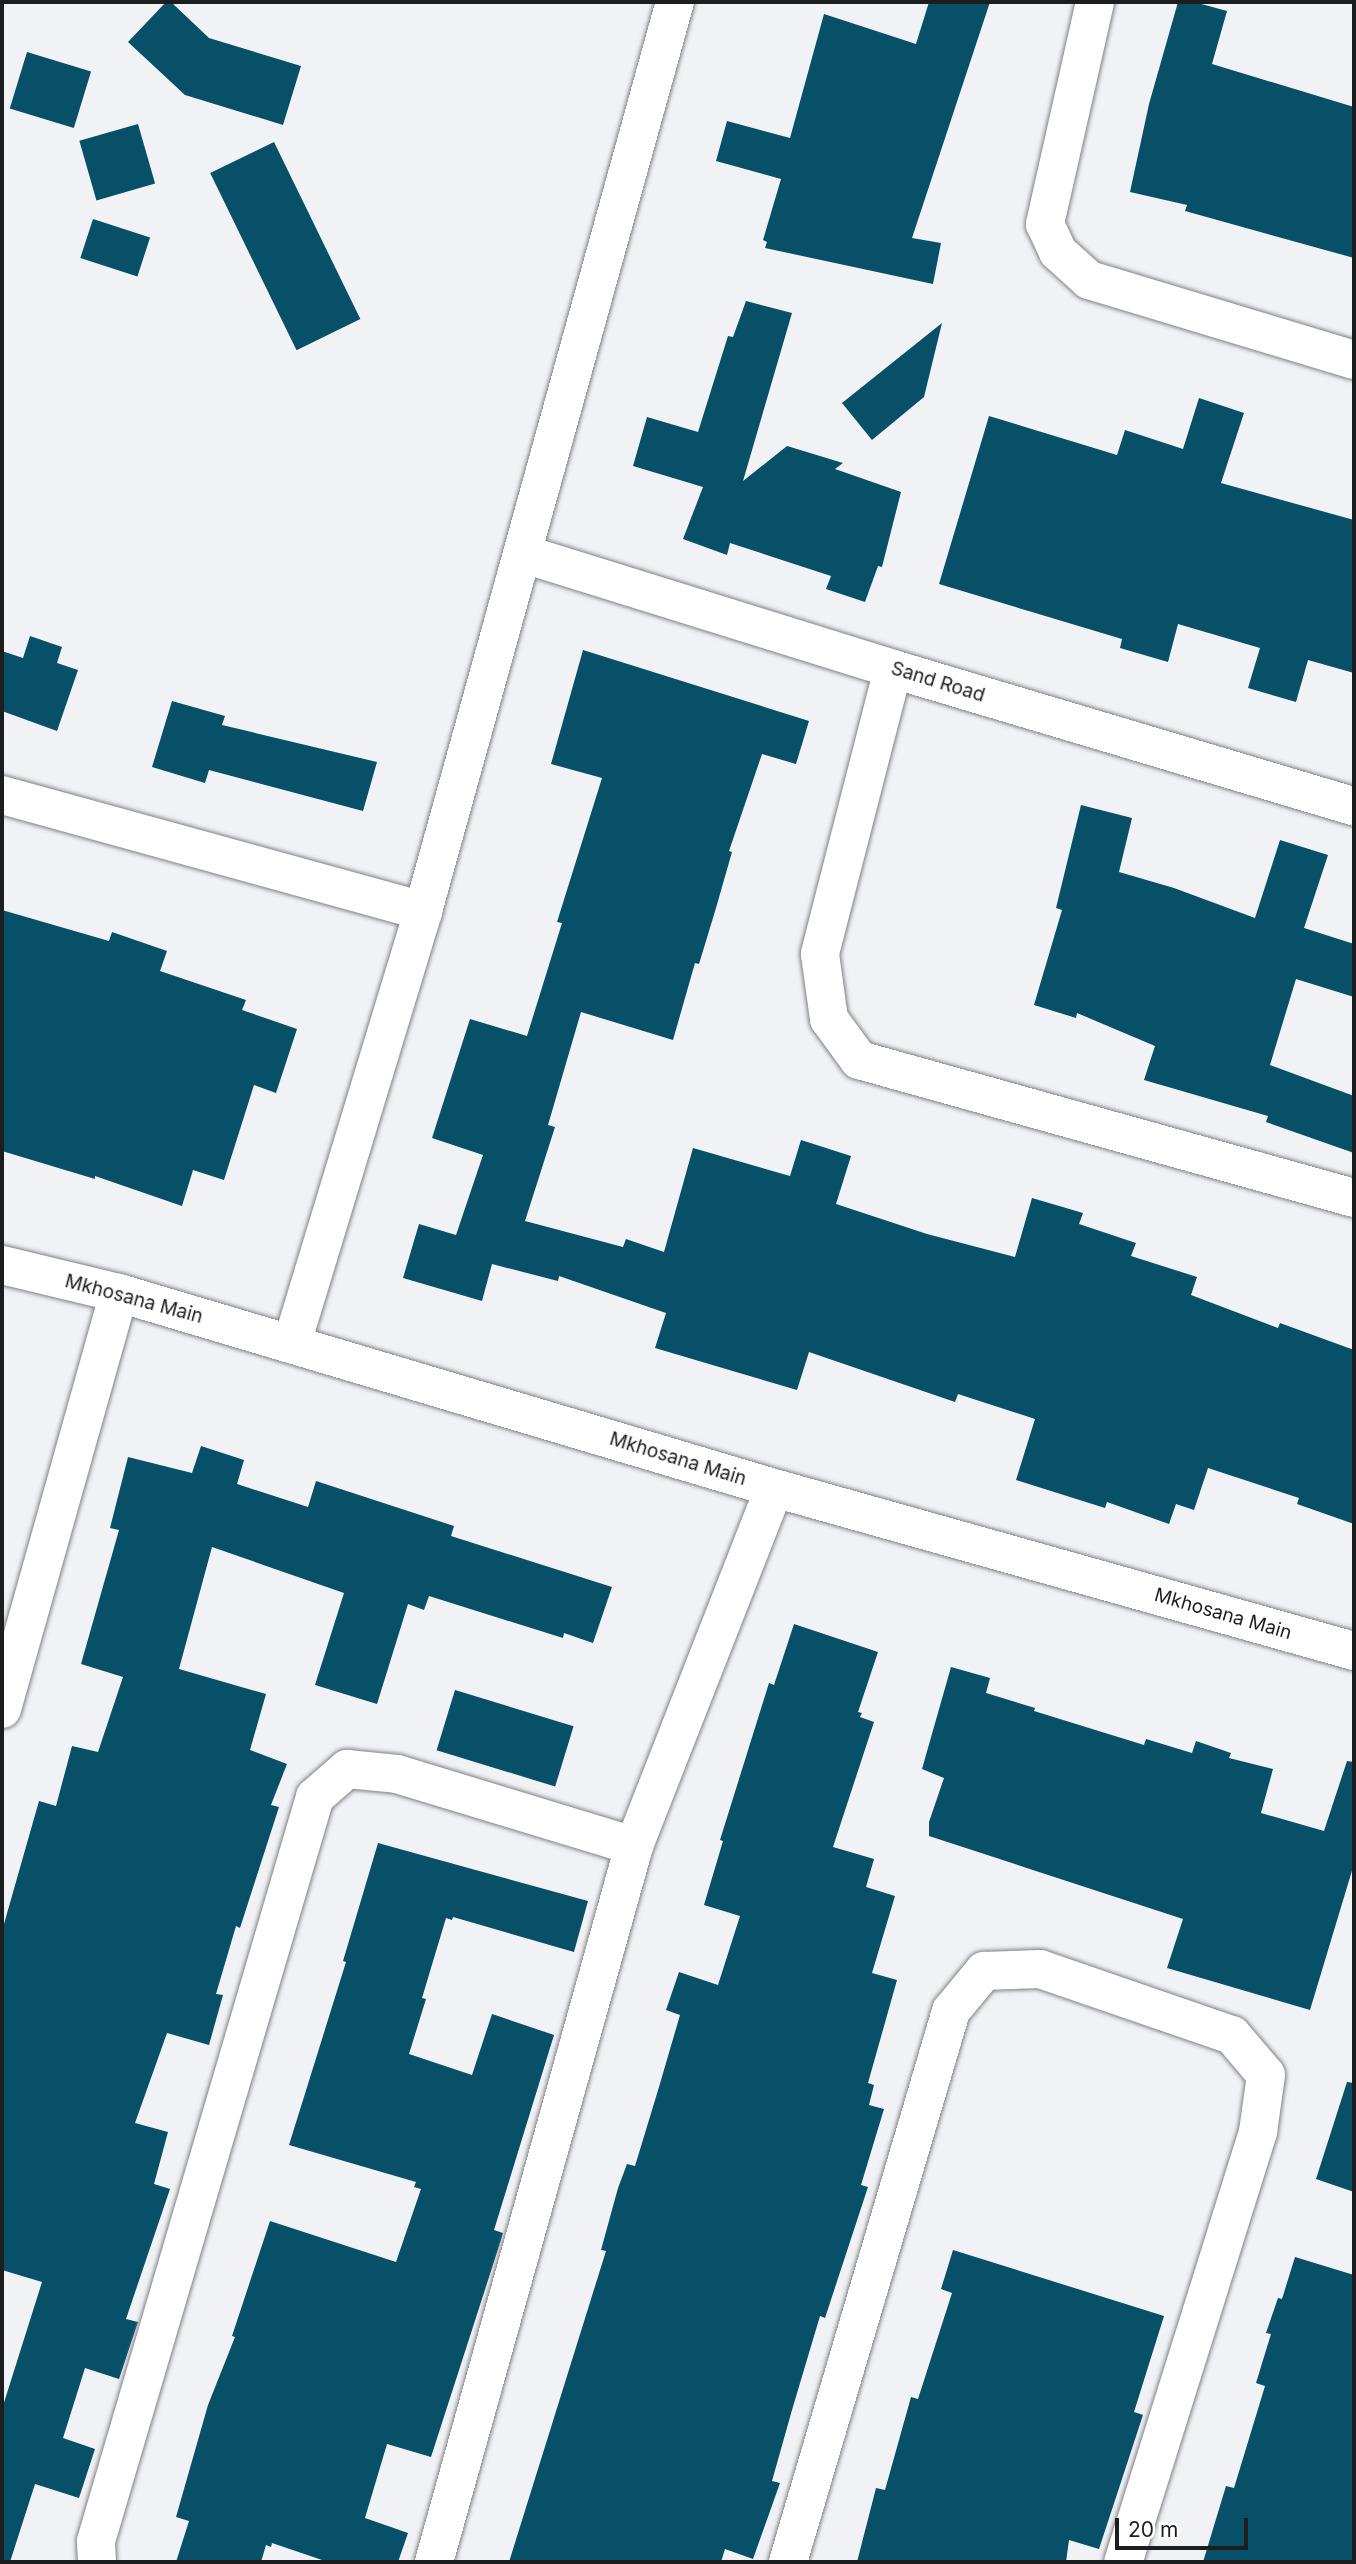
<!DOCTYPE html>
<style>
body{margin:0}
#map{position:relative;width:1356px;height:2564px;overflow:hidden;background:#f0f2f5;font-family:Inter,sans-serif}
div>[style]{position:absolute}
.building>*{inset:0;background:#085068;transform-origin:0 0}
.roads{filter:drop-shadow(0 0 2px #808285) drop-shadow(0 0 2px #808285)}
.street>*{height:38px;margin:-19px;padding:0 19px;transform-origin:19px;border-radius:19px;background:#fff}
span{translate:-50% -50%;white-space:nowrap;text-align:center;line-height:1.15;-webkit-text-stroke:7px #fff;paint-order:stroke}
.street-label{font-size:19px;color:#1c1d1e}
.frame{position:absolute;inset:0;border:4px solid #1c1d1e;pointer-events:none}
.scale{position:absolute;left:1115px;top:2518px;width:133px;height:32px;box-sizing:border-box;border:4px solid #1c1d1e;border-top:0;padding-left:9px;font-size:21px;line-height:24px;white-space:nowrap;color:#1c1d1e;-webkit-text-stroke:5px #fff;paint-order:stroke}
</style>
<div id="map">
<div class="building">
<i style="clip-path:polygon(166px 2px,171px 2px,209px 38px,301px 66px,283px 125px,185px 95px,128px 42px)"></i>
<i style="clip-path:polygon(929px 2px,990px 2px,912px 238px,941px 243px,933px 284px,765px 248px,767px 242px,763px 240px,781px 179px,716px 161px,727px 121px,790px 138px,824px 14px,916px 44px)"></i>
<i style="clip-path:polygon(1178px 2px,1194px 2px,1227px 11px,1212px 64px,1354px 107px,1354px 258px,1185px 211px,1187px 205px,1130px 192px,1149px 104px)"></i>
<i style="left:27px;top:52px;width:67px;height:59px;rotate:17deg"></i>
<i style="left:138px;top:124px;width:62px;height:61px;rotate:74deg"></i>
<i style="left:274px;top:142px;width:197px;height:71px;rotate:64deg"></i>
<i style="left:93px;top:219px;width:60px;height:41px;rotate:18deg"></i>
<i style="clip-path:polygon(746px 301px,792px 313px,743px 481px,787px 446px,843px 463px,835px 469px,901px 492px,882px 567px,878px 566px,865px 602px,826px 589px,831px 576px,730px 543px,727px 555px,683px 539px,703px 487px,633px 466px,647px 417px,698px 432px,728px 336px,733px 337px)"></i>
<i style="clip-path:polygon(942px 323px,924px 397px,872px 440px,842px 403px)"></i>
<i style="clip-path:polygon(1199px 398px,1244px 413px,1221px 483px,1354px 520px,1354px 673px,1308px 660px,1296px 702px,1248px 688px,1260px 648px,1178px 624px,1168px 662px,1120px 648px,1122px 639px,939px 584px,989px 416px,1117px 455px,1125px 430px,1183px 449px)"></i>
<i style="clip-path:polygon(30px 636px,62px 647px,57px 663px,78px 670px,57px 731px,2px 711px,2px 651px,23px 658px)"></i>
<i style="clip-path:polygon(583px 650px,809px 721px,796px 764px,762px 754px,729px 851px,732px 852px,716px 908px,699px 964px,695px 963px,673px 1040px,581px 1012px,548px 1125px,555px 1127px,525px 1221px,623px 1247px,626px 1239px,664px 1252px,693px 1148px,790px 1176px,801px 1140px,851px 1156px,836px 1204px,927px 1234px,1015px 1257px,1032px 1198px,1083px 1213px,1079px 1224px,1136px 1243px,1131px 1256px,1197px 1277px,1191px 1295px,1278px 1328px,1280px 1323px,1354px 1350px,1354px 1524px,1297px 1504px,1299px 1498px,1208px 1468px,1194px 1510px,1176px 1504px,1169px 1524px,1107px 1502px,1105px 1508px,1016px 1480px,1035px 1419px,958px 1394px,955px 1402px,809px 1352px,797px 1390px,655px 1348px,666px 1313px,559px 1276px,558px 1281px,492px 1264px,482px 1301px,403px 1278px,419px 1224px,456px 1235px,483px 1155px,432px 1138px,470px 1019px,527px 1036px,562px 923px,557px 922px,602px 778px,551px 764px)"></i>
<i style="clip-path:polygon(172px 701px,225px 716px,222px 725px,377px 762px,363px 811px,209px 770px,205px 783px,152px 767px)"></i>
<i style="clip-path:polygon(1081px 805px,1132px 818px,1119px 872px,1174px 888px,1255px 918px,1280px 840px,1328px 855px,1304px 928px,1354px 944px,1354px 997px,1296px 979px,1270px 1065px,1354px 1096px,1354px 1153px,1266px 1122px,1268px 1116px,1144px 1080px,1155px 1046px,1077px 1013px,1076px 1018px,1034px 1005px,1062px 910px,1056px 908px)"></i>
<i style="clip-path:polygon(2px 910px,109px 941px,112px 932px,167px 951px,160px 971px,246px 1000px,242px 1010px,297px 1029px,276px 1093px,254px 1085px,224px 1180px,193px 1170px,182px 1206px,95px 1176px,95px 1179px,2px 1151px)"></i>
<i style="clip-path:polygon(201px 1446px,244px 1460px,237px 1484px,308px 1507px,316px 1481px,454px 1526px,451px 1536px,612px 1587px,593px 1643px,564px 1633px,563px 1638px,429px 1596px,424px 1610px,408px 1604px,377px 1704px,315px 1685px,344px 1593px,212px 1547px,179px 1669px,266px 1694px,250px 1750px,287px 1764px,271px 1805px,279px 1807px,240px 1928px,236px 1926px,216px 1994px,223px 1995px,209px 2045px,167px 2033px,135px 2123px,168px 2132px,154px 2184px,170px 2189px,126px 2319px,138px 2322px,119px 2379px,85px 2368px,63px 2438px,95px 2449px,79px 2498px,35px 2484px,10px 2562px,2px 2562px,2px 2409px,42px 2282px,2px 2270px,2px 1931px,39px 1801px,56px 1806px,72px 1746px,98px 1752px,123px 1677px,81px 1664px,119px 1530px,110px 1528px,128px 1457px,192px 1473px)"></i>
<i style="clip-path:polygon(794px 1624px,878px 1652px,858px 1712px,862px 1713px,860px 1717px,874px 1722px,833px 1847px,874px 1859px,866px 1887px,895px 1896px,872px 1973px,897px 1980px,868px 2083px,874px 2085px,869px 2105px,884px 2109px,861px 2185px,868px 2187px,825px 2318px,820px 2316px,792px 2410px,772px 2481px,780px 2483px,753px 2559px,725px 2549px,721px 2562px,509px 2562px,606px 2251px,601px 2250px,618px 2188px,627px 2164px,635px 2166px,659px 2087px,680px 2015px,666px 2010px,679px 1972px,718px 1985px,740px 1916px,704px 1905px,723px 1841px,720px 1840px,759px 1715px,769px 1683px,774px 1685px)"></i>
<i style="clip-path:polygon(951px 1667px,990px 1678px,986px 1693px,1035px 1708px,1034px 1711px,1144px 1745px,1146px 1739px,1192px 1753px,1196px 1741px,1231px 1753px,1229px 1758px,1273px 1769px,1261px 1813px,1324px 1831px,1347px 1761px,1354px 1762px,1354px 1864px,1310px 2010px,1167px 1968px,1183px 1919px,929px 1836px,929px 1822px,944px 1778px,922px 1769px)"></i>
<i style="left:455px;top:1690px;width:124px;height:63px;rotate:17deg"></i>
<i style="clip-path:polygon(378px 1843px,588px 1901px,574px 1952px,453px 1917px,452px 1920px,446px 1918px,422px 1998px,426px 1999px,409px 2054px,472px 2075px,492px 2014px,554px 2035px,494px 2230px,503px 2233px,501px 2240px,431px 2457px,387px 2444px,365px 2518px,408px 2533px,398px 2562px,328px 2562px,272px 2543px,271px 2547px,266px 2545px,261px 2562px,176px 2562px,189px 2521px,176px 2517px,208px 2405px,235px 2337px,232px 2336px,270px 2221px,396px 2262px,421px 2189px,414px 2187px,416px 2182px,289px 2145px,346px 1962px,343px 1961px)"></i>
<i style="clip-path:polygon(1347px 2082px,1354px 2083px,1354px 2192px,1316px 2179px)"></i>
<i style="clip-path:polygon(953px 2250px,1164px 2316px,1134px 2412px,1143px 2415px,1099px 2549px,1069px 2540px,1066px 2562px,857px 2562px,876px 2488px,885px 2490px,911px 2397px,918px 2399px,952px 2293px,941px 2289px)"></i>
<i style="clip-path:polygon(1295px 2257px,1354px 2275px,1354px 2562px,1203px 2562px,1226px 2486px,1234px 2488px,1265px 2386px,1256px 2383px,1271px 2334px,1266px 2333px,1278px 2298px,1282px 2299px)"></i>
</div>
<div class="roads">
<div class="street">
<i style="left:1095px;top:2px;width:228px;rotate:102.7deg"></i>
<i style="left:1045px;top:224px;width:31px;rotate:65deg"></i>
<i style="left:1058px;top:252px;width:42px;rotate:42.1deg"></i>
<i style="left:1089px;top:280px;width:277px;rotate:16.8deg"></i>
<i style="left:524px;top:554px;width:387px;rotate:17.3deg"></i>
<i style="left:893px;top:669px;width:481px;rotate:16.6deg"></i>
<i style="left:893px;top:669px;width:294px;rotate:104.4deg"></i>
<i style="left:820px;top:954px;width:66px;rotate:82.1deg"></i>
<i style="left:829px;top:1019px;width:51px;rotate:53.8deg"></i>
<i style="left:859px;top:1060px;width:514px;rotate:15.58deg"></i>
<i style="left:2px;top:795px;width:437px;rotate:15.4deg"></i>
<i style="left:2px;top:1265px;width:120px;rotate:13.5deg"></i>
<i style="left:119px;top:1293px;width:683px;rotate:16.58deg"></i>
<i style="left:774px;top:1488px;width:602px;rotate:15.7deg"></i>
<i style="left:292px;top:1343px;width:451px;rotate:-73.1deg"></i>
<i style="left:423px;top:911px;width:943px;rotate:-74.51deg"></i>
<i style="left:2px;top:1709px;width:432px;rotate:-74.3deg"></i>
<i style="left:97px;top:2562px;width:21px;rotate:-93deg"></i>
<i style="left:96px;top:2541px;width:776px;rotate:-73.6deg"></i>
<i style="left:315px;top:1797px;width:43px;rotate:-41.2deg"></i>
<i style="left:347px;top:1769px;width:50px;rotate:5.7deg"></i>
<i style="left:397px;top:1774px;width:248px;rotate:16.9deg"></i>
<i style="left:434px;top:2562px;width:743px;rotate:-74.39deg"></i>
<i style="left:634px;top:1846px;width:384px;rotate:-68.6deg"></i>
<i style="left:788px;top:2562px;width:575px;rotate:-73.52deg"></i>
<i style="left:951px;top:2011px;width:52px;rotate:-50.5deg"></i>
<i style="left:984px;top:1971px;width:56px;rotate:-2deg"></i>
<i style="left:1040px;top:1969px;width:203px;rotate:19deg"></i>
<i style="left:1232px;top:2035px;width:52px;rotate:49.6deg"></i>
<i style="left:1266px;top:2075px;width:58px;rotate:98deg"></i>
<i style="left:1258px;top:2132px;width:451px;rotate:107.4deg"></i>
</div>
</div>
<div class="street-label">
<span style="left:938px;top:682px;rotate:17deg">Sand Road</span>
<span style="left:134px;top:1299px;rotate:15deg">Mkhosana Main</span>
<span style="left:678px;top:1459px;rotate:17deg">Mkhosana Main</span>
<span style="left:1223px;top:1614px;rotate:16deg">Mkhosana Main</span>
</div>
<div class="frame"></div>
<div class="scale">20 m</div>
</div>
